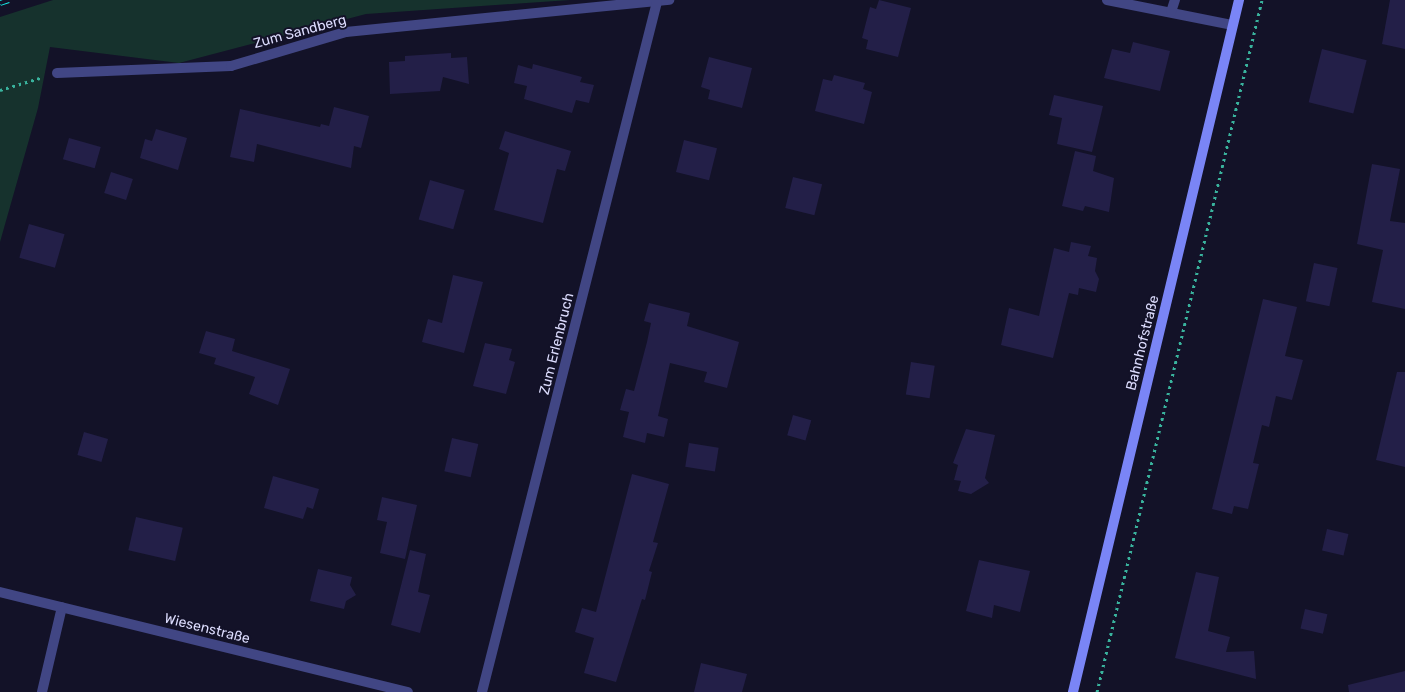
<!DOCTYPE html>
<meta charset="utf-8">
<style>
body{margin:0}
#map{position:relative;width:1405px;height:692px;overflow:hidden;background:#131228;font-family:Rubik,sans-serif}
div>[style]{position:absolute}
.green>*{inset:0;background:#16322d}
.building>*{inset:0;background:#231f48;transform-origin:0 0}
.path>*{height:3px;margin-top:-1.5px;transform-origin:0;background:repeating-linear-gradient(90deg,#39b39d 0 2.5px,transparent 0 6.5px)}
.lane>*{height:10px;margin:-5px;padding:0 5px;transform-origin:5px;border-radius:5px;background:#414684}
.street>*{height:10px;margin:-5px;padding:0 5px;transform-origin:5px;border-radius:5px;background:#414684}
.secondary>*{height:10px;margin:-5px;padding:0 5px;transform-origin:5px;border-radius:5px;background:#7a85f6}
.rail>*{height:5.5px;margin-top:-2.75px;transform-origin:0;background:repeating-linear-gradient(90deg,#131228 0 11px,#16efea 0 22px);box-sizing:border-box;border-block:1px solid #16efea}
span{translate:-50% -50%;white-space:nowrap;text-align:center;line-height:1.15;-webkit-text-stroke:4px #131228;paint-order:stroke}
.street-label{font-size:14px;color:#dcdcfd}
</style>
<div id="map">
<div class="green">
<i style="clip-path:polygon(53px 0,570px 0,366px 14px,179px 63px,50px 47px,38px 108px,0 242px,0 17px)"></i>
</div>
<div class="building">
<i style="clip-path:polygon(879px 0,911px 8px,898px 57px,866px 49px,868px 40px,862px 38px,870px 7px,876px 9px)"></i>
<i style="clip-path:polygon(1390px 0,1405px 0,1405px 49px,1382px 44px)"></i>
<i style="clip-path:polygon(1133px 42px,1170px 51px,1160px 91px,1104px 78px,1112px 49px,1130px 53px)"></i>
<i style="left:1322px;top:49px;width:46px;height:55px;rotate:14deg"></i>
<i style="clip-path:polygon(451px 53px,451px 58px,467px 57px,469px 84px,443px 77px,440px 91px,390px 94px,389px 62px,405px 61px,405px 56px)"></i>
<i style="clip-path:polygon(709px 57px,752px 68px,742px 108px,708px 99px,710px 90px,701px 87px)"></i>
<i style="clip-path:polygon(533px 64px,582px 77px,580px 82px,594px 85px,589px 103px,576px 100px,572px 113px,524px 99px,527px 86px,514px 83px,518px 65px,532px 69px)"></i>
<i style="clip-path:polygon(834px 75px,865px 83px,863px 89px,872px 92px,864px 124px,815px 111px,823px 79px,832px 81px)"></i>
<i style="clip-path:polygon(1054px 95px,1103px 106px,1092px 152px,1057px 144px,1062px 118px,1049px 115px)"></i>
<i style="clip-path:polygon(334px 107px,369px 116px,361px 148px,354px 146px,351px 168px,257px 144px,254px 162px,230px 157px,240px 109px,320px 127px,321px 124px,329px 126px)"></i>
<i style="clip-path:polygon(156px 129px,187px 138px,178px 170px,140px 158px,145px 139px,152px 141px)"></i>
<i style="clip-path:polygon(505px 131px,571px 151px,565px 171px,557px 169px,543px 223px,494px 210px,509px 153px,499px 149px)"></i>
<i style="left:69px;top:138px;width:33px;height:22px;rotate:16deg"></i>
<i style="left:684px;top:140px;width:34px;height:33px;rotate:14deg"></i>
<i style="clip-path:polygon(1075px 151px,1096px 156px,1093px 171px,1114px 178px,1109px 212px,1085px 206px,1083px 211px,1062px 206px)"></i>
<i style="clip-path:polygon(1372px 164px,1400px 169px,1390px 221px,1405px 223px,1405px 309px,1372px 302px,1383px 250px,1357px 244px)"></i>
<i style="left:111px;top:172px;width:23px;height:22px;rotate:18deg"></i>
<i style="left:793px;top:177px;width:30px;height:32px;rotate:14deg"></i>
<i style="left:430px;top:180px;width:36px;height:41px;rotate:16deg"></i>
<i style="left:29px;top:224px;width:37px;height:35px;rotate:16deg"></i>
<i style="clip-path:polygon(1071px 242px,1091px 246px,1088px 256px,1097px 258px,1095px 271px,1099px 279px,1096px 292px,1079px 288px,1078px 295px,1069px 293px,1053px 358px,1001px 345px,1009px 308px,1039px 316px,1054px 248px,1069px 252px)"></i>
<i style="left:1314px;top:263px;width:24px;height:39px;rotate:12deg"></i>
<i style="clip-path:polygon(453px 275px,483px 282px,464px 353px,422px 342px,428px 319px,442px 323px)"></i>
<i style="clip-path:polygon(1263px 299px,1297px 307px,1285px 356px,1303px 360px,1292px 400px,1276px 396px,1269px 427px,1262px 425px,1253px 463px,1259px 464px,1248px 509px,1234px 506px,1232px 514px,1212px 509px)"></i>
<i style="clip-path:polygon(649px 303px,690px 313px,687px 326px,739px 342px,727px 388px,704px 382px,707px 372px,670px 363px,658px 416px,668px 419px,664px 437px,647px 433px,645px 443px,623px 437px,629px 412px,620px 410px,626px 389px,634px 391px,647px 342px,651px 323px,644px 321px)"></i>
<i style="clip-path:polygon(206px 331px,235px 339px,232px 351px,290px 369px,278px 405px,249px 394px,255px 377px,214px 364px,216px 358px,199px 353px)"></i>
<i style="clip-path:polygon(485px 343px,512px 349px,509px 360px,515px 362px,506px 394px,473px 386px)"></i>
<i style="left:911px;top:362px;width:24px;height:33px;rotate:9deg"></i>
<i style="clip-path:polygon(1397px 372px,1405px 372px,1405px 467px,1376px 460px)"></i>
<i style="left:793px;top:415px;width:19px;height:21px;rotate:16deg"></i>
<i style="clip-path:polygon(966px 429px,995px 435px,985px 478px,989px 483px,971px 494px,958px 491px,961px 481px,954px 480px,958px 465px,953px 463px)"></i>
<i style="left:84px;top:432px;width:25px;height:24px;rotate:16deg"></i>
<i style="left:452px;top:438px;width:27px;height:34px;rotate:13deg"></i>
<i style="left:689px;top:443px;width:30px;height:24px;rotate:9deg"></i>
<i style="clip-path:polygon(632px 474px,669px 484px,653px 542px,658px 543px,649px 571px,652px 572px,645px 600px,642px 599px,616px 682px,584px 673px,594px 638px,575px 632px,582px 608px,596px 612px)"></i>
<i style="clip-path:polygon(273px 476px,319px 489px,313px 509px,307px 507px,303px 519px,264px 508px)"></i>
<i style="clip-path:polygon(382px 497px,417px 505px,405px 559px,380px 553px,387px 522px,377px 520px)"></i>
<i style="left:136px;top:517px;width:48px;height:34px;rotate:13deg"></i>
<i style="left:1327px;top:529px;width:22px;height:22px;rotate:13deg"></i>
<i style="clip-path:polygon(410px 550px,426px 554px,418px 592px,430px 595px,420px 633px,391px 625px)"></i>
<i style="clip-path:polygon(979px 560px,1030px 571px,1020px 612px,994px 605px,992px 618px,966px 611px)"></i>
<i style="clip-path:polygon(318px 569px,352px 577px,350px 585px,356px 595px,346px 601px,344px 609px,310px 601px)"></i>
<i style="clip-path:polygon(1196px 572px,1219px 577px,1208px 631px,1230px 637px,1226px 652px,1254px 651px,1256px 679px,1175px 658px)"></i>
<i style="left:1305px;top:609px;width:23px;height:20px;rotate:13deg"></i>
<i style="clip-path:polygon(701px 663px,747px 674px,742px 692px,694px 692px)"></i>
<i style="clip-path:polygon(1405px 671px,1405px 692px,1349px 692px,1348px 685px)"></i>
</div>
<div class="path">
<i style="left:0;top:90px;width:45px;rotate:-16.8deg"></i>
<i style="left:1097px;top:692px;width:711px;rotate:-76.59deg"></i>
</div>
<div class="lane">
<i style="left:42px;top:692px;width:87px;rotate:-76.8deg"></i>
</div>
<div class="street">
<i style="left:1107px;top:0;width:127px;rotate:11.3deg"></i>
<i style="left:1171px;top:12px;width:13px;rotate:-72deg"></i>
<i style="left:57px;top:73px;width:174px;rotate:-2.3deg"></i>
<i style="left:231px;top:66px;width:120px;rotate:-16.5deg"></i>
<i style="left:346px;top:32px;width:325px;rotate:-5.7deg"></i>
<i style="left:0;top:592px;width:420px;rotate:13.8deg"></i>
<i style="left:482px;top:692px;width:712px;rotate:-75.77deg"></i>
</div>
<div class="secondary">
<i style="left:1073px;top:692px;width:712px;rotate:-76.51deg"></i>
</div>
<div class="rail">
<i style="left:0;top:3px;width:9px;rotate:-18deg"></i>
</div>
<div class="street-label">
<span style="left:300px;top:32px;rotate:-15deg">Zum Sandberg</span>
<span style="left:1143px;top:343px;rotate:-76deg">Bahnhofstraße</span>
<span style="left:557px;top:344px;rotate:-76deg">Zum Erlenbruch</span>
<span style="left:207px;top:629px;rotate:14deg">Wiesenstraße</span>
</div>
</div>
